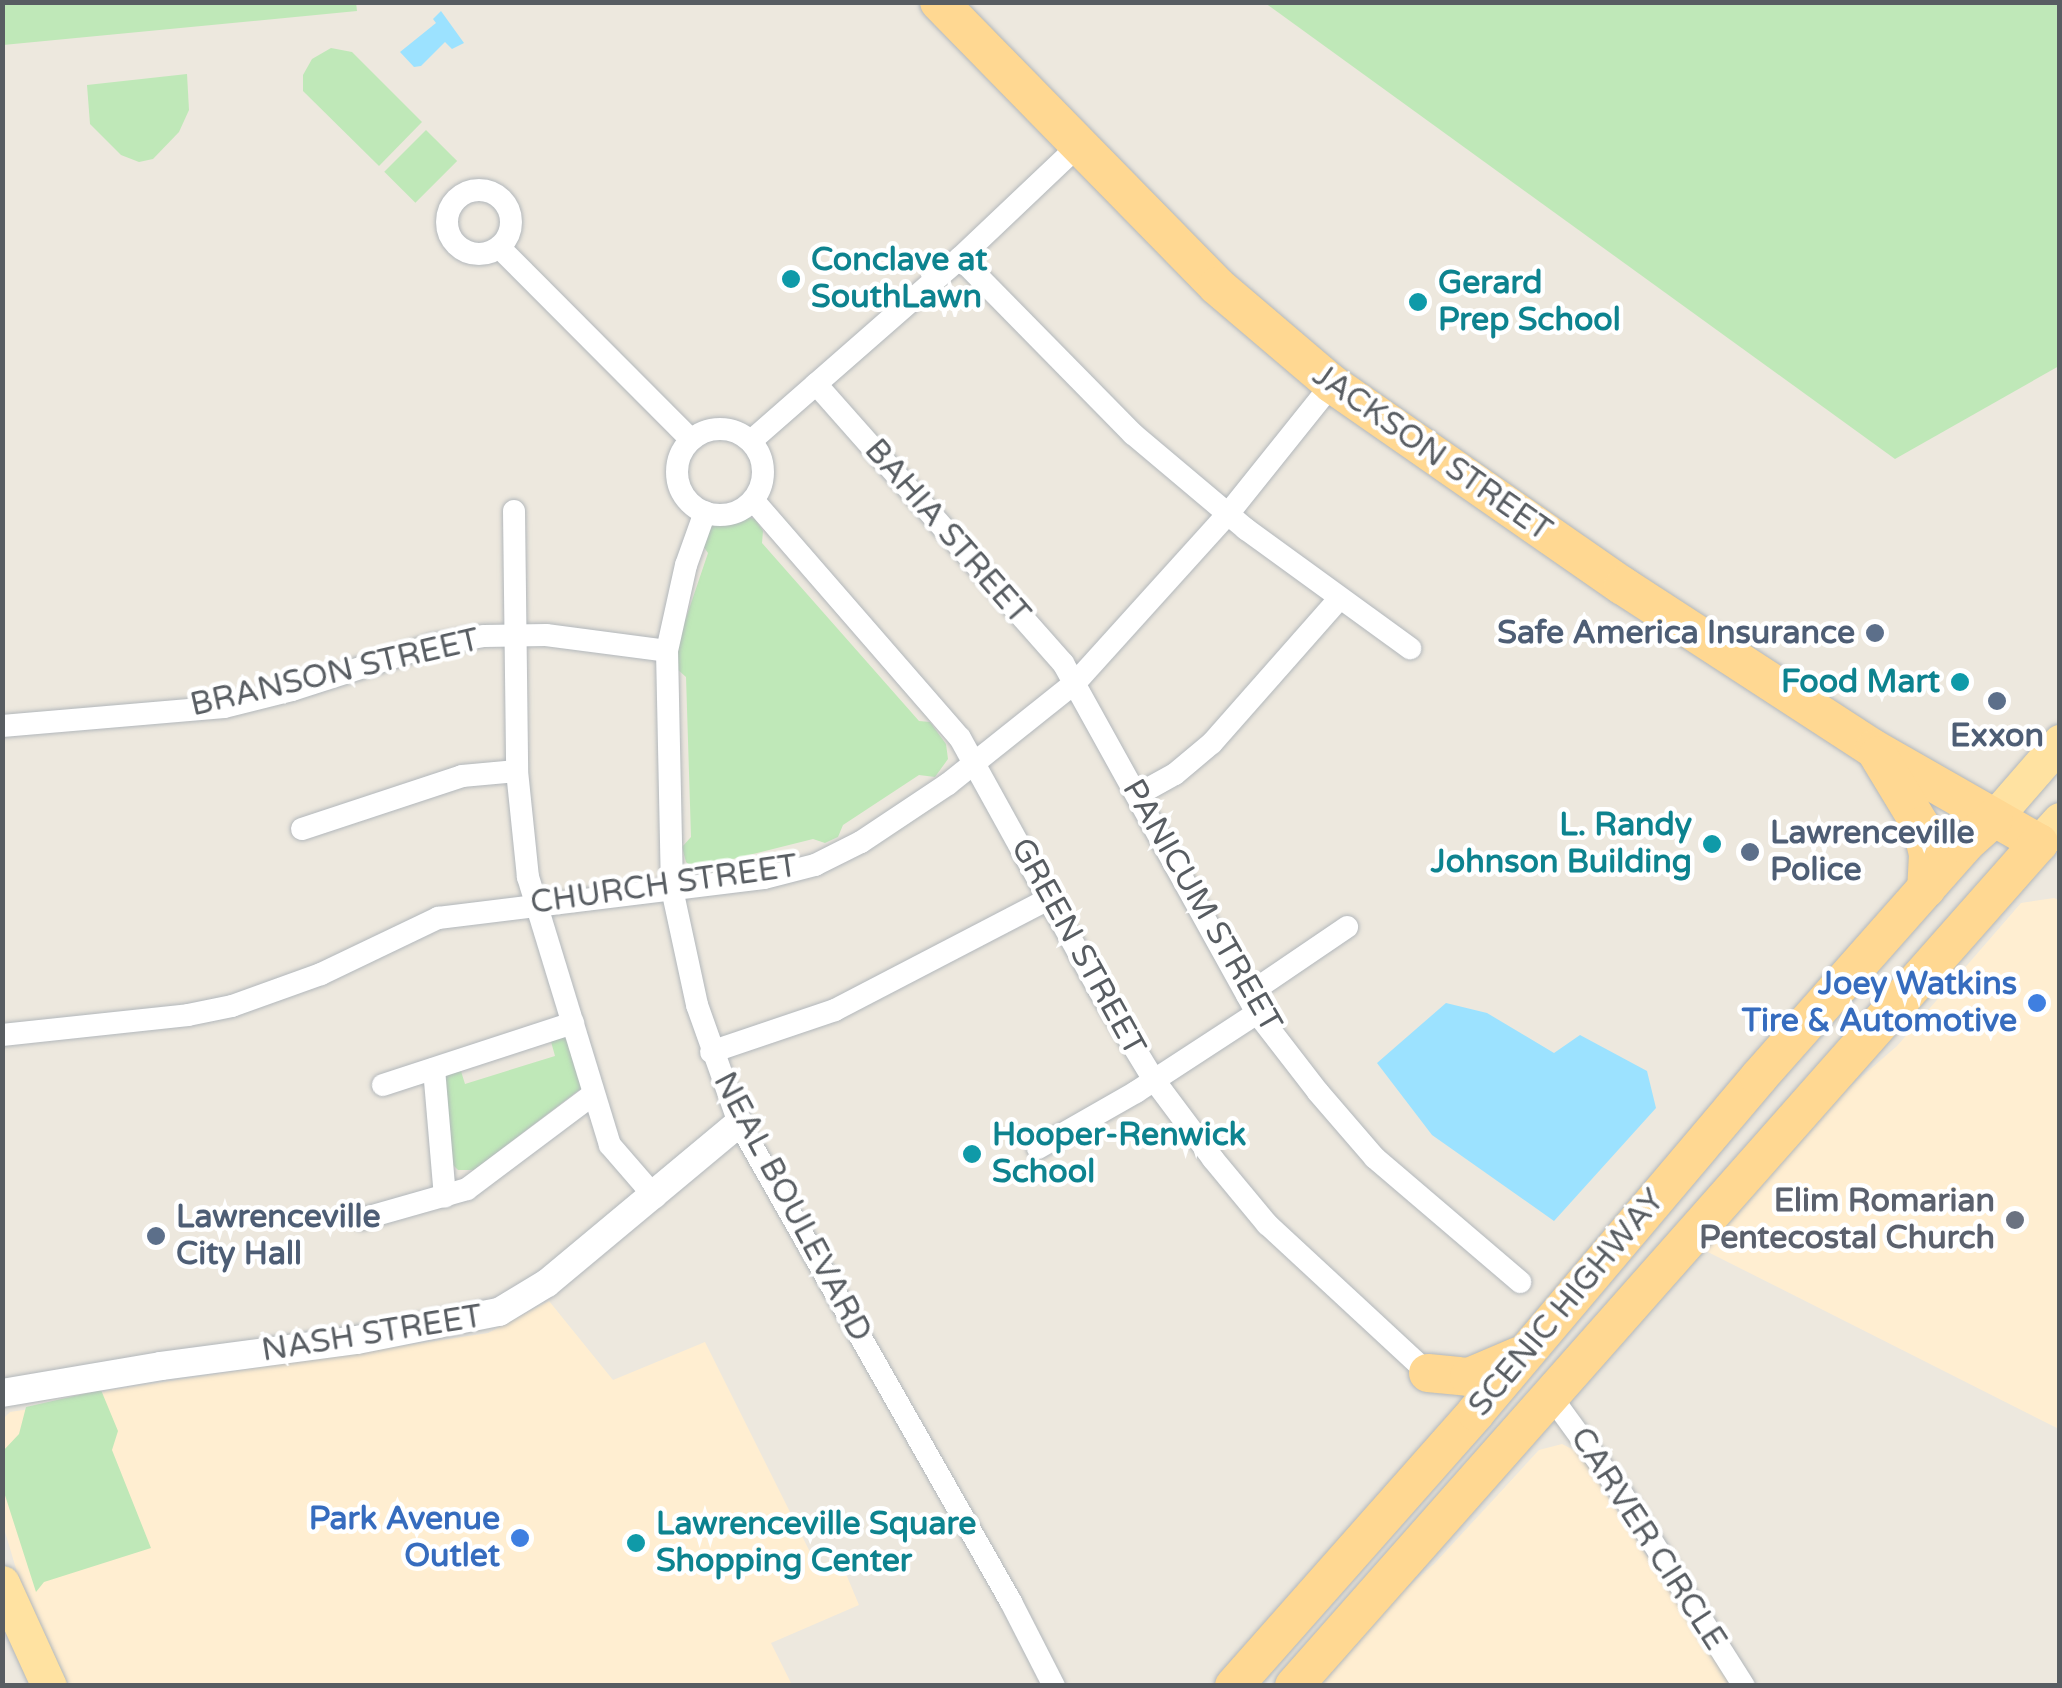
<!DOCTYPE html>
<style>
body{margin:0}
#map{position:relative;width:2062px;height:1688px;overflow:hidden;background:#ede8de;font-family:"Varela Round",sans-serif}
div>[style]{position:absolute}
.commercial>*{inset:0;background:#ffeed1}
.green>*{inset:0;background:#bfe8b8;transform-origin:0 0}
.water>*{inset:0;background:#9ce2ff}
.roads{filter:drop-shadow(0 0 2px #b2b7bb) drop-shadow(0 0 2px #b2b7bb)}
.minor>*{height:22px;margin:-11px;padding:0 11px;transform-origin:11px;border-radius:11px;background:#fff}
.minor>.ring{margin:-11px;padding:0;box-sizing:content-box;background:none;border:22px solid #fff;border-radius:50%}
.tertiary>*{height:28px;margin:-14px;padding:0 14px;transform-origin:14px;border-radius:14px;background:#fff}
.primary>*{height:35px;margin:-17.5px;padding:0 17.5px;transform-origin:17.5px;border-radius:17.5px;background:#ffe2a1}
.trunk>*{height:38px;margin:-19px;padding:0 19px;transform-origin:19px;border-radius:19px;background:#ffd892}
.dots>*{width:28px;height:28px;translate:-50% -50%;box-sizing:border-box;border:5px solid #fff;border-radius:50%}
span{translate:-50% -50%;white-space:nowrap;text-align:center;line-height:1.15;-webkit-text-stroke:9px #fff;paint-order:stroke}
.culture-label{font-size:32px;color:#0d838f;font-weight:700}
.left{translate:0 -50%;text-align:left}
.right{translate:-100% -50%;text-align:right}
.street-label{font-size:32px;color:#585d62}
.service-label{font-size:32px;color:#4e5e75;font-weight:700}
.shop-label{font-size:32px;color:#366cbe;font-weight:700}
.worship-label{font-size:32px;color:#5b616d;font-weight:700}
.frame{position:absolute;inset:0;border:5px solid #585d62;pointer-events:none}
</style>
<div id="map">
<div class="commercial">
<i style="clip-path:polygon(2054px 898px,2059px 900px,2059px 1429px,1698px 1247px,1821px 1112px,1897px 1046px,2021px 903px)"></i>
<i style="clip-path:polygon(549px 1301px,613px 1380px,705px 1342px,817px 1566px,839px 1557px,859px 1605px,771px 1643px,792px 1685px,67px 1685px,22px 1589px,3px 1525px,2px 1420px,10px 1412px,69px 1403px,110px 1390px,488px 1333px)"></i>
<i style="clip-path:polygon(1562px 1444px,1578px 1452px,1732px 1685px,1311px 1686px,1359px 1631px,1435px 1563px,1539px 1450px)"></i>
</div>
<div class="green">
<i style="clip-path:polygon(3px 2px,356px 2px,357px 11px,3px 45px)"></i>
<i style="clip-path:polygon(1265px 3px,2059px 3px,2059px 366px,1895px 459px)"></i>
<i style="clip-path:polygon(331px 48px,352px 52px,422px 122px,379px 166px,303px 91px,303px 75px,312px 59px)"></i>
<i style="clip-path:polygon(187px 74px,189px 110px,179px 132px,153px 159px,139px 162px,121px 155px,90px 124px,87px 85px)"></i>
<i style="left:426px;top:130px;width:44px;height:59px;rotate:45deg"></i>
<i style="clip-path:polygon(747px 517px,755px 519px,763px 531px,762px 543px,919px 721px,930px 722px,946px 744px,948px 759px,935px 777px,919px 775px,843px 825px,838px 837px,825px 843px,813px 839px,725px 861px,717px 872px,699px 873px,686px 862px,682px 847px,691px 837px,686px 677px,677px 669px,677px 627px,686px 618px,708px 553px,701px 543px,706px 530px,714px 523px)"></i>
<i style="clip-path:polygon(569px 1035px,583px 1087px,474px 1170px,458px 1170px,450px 1162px,443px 1075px,460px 1068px,465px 1084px,555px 1056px,550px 1038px)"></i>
<i style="clip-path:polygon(101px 1390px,118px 1431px,112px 1450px,151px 1548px,44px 1582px,36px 1592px,3px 1489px,3px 1451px,19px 1434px,26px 1407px)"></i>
</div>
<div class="water">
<i style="clip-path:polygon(441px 11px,464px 43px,452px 49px,445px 42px,421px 66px,414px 67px,400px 52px,436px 23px,433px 19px)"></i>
<i style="clip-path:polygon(1446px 1003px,1487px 1013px,1554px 1053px,1580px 1035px,1647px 1071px,1656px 1108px,1554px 1221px,1432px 1135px,1377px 1063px)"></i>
</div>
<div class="roads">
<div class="minor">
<i class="ring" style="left:447px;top:190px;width:42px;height:42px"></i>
<i style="left:499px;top:247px;width:272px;rotate:45.1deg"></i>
<i style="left:960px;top:258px;width:247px;rotate:45.5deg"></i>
<i style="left:1133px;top:434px;width:148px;rotate:40.1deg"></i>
<i style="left:1246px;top:529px;width:203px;rotate:36deg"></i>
<i style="left:816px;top:384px;width:373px;rotate:48.5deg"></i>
<i style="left:1063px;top:663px;width:400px;rotate:61deg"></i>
<i style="left:1257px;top:1013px;width:100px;rotate:52.3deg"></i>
<i style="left:1318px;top:1092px;width:87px;rotate:49.2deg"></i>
<i style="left:1375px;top:1158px;width:191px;rotate:40.5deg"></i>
<i class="ring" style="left:677px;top:429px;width:64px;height:64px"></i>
<i style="left:751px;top:441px;width:278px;rotate:-41.2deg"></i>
<i style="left:960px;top:258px;width:164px;rotate:-43.5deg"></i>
<i style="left:753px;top:500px;width:315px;rotate:49deg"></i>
<i style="left:960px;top:738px;width:288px;rotate:61.1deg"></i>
<i style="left:1099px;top:990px;width:105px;rotate:58.6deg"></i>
<i style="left:1154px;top:1080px;width:99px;rotate:53.2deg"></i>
<i style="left:1213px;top:1159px;width:85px;rotate:50.3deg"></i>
<i style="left:1267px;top:1224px;width:219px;rotate:42.8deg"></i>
<i style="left:514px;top:511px;width:260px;rotate:89.3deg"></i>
<i style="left:517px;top:771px;width:107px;rotate:84.1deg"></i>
<i style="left:528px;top:877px;width:280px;rotate:73deg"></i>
<i style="left:610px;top:1145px;width:69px;rotate:49.1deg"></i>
<i style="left:705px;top:512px;width:56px;rotate:109.7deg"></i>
<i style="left:686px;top:565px;width:88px;rotate:102.5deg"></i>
<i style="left:667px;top:651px;width:238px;rotate:88.8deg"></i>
<i style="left:672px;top:889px;width:119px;rotate:77.8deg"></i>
<i style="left:697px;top:1005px;width:125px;rotate:70.4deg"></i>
<i style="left:739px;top:1123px;width:551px;rotate:60.41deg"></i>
<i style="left:1011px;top:1602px;width:94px;rotate:62.9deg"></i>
<i style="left:2px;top:726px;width:223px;rotate:-4.9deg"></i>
<i style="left:224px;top:707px;width:70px;rotate:-14deg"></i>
<i style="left:292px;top:690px;width:147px;rotate:-17.8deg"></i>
<i style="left:432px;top:645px;width:53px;rotate:-9.8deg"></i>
<i style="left:484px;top:636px;width:62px;rotate:-0.9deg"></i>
<i style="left:546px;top:635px;width:122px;rotate:7.5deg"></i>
<i style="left:1137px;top:795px;width:43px;rotate:-28.9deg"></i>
<i style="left:1175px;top:774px;width:48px;rotate:-40deg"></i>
<i style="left:1212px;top:743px;width:192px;rotate:-48.6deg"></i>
<i style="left:302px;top:829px;width:169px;rotate:-18.3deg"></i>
<i style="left:462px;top:776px;width:55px;rotate:-5.2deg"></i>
<i style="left:1247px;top:995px;width:121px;rotate:-34.2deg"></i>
<i style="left:2px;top:1035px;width:187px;rotate:-6.1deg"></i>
<i style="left:188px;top:1015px;width:45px;rotate:-11.6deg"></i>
<i style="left:232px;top:1006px;width:95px;rotate:-19.8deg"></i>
<i style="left:321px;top:974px;width:130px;rotate:-25.6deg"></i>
<i style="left:438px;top:918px;width:328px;rotate:-7deg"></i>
<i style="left:764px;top:878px;width:53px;rotate:-14.3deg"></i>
<i style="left:815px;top:865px;width:51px;rotate:-26.6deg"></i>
<i style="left:861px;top:842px;width:105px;rotate:-33.7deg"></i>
<i style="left:948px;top:784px;width:164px;rotate:-38.6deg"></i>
<i style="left:1076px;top:682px;width:227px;rotate:-47.9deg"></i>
<i style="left:1228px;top:514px;width:166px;rotate:-51.3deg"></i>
<i style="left:711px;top:1052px;width:131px;rotate:-18.7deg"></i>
<i style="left:835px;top:1010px;width:242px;rotate:-27.5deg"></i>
<i style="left:434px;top:1069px;width:128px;rotate:85.1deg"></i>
<i style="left:383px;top:1085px;width:200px;rotate:-18.1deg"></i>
<i style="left:1038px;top:1148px;width:113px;rotate:-29.7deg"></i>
<i style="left:1136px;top:1092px;width:145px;rotate:-33.1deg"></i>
<i style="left:362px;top:1219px;width:109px;rotate:-15.9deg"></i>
<i style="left:467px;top:1189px;width:155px;rotate:-36.9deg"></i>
<i style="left:1550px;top:1395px;width:122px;rotate:54deg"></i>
<i style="left:1622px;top:1494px;width:227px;rotate:57.6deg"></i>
</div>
<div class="tertiary">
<i style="left:2px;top:1393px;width:161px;rotate:-9.6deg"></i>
<i style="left:161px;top:1366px;width:198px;rotate:-7.6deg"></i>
<i style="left:357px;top:1340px;width:145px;rotate:-11.2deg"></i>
<i style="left:499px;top:1312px;width:56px;rotate:-31.1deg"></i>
<i style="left:547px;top:1283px;width:250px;rotate:-39.8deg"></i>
</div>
<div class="primary">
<i style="left:1994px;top:818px;width:101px;rotate:-49deg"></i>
<i style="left:2039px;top:843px;width:31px;rotate:-48deg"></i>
<i style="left:2px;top:1583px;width:113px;rotate:65.5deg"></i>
</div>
<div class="trunk">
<i style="left:939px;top:2px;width:397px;rotate:45.6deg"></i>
<i style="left:1217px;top:286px;width:151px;rotate:40.4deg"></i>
<i style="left:1332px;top:384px;width:354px;rotate:34.8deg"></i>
<i style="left:1623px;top:586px;width:299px;rotate:33deg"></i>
<i style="left:1874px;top:749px;width:190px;rotate:29.7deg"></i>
<i style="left:2039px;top:843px;width:1125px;rotate:131.47deg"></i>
<i style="left:1878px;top:755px;width:83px;rotate:58.8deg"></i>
<i style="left:1921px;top:826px;width:29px;rotate:76deg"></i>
<i style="left:1928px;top:854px;width:35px;rotate:93deg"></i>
<i style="left:1428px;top:1373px;width:41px;rotate:5.6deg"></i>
<i style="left:1469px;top:1377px;width:53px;rotate:-23.2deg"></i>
<i style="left:1234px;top:1686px;width:366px;rotate:-48.5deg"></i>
<i style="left:1476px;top:1412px;width:439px;rotate:-49.8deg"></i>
<i style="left:1759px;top:1077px;width:311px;rotate:-48.5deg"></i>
<i style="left:1965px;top:844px;width:39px;rotate:-42deg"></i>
</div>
</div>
<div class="dots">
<i style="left:791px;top:279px;background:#0f9aa8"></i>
<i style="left:1418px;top:302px;background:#0f9aa8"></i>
<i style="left:1875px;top:633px;background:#5c6f8a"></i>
<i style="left:1960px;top:682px;background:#0f9aa8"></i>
<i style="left:1997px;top:701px;background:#5c6f8a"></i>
<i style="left:1712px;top:844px;background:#0f9aa8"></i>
<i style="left:1750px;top:852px;background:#5c6f8a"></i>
<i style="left:2037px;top:1003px;background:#3f7fe0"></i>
<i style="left:972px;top:1154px;background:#0f9aa8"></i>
<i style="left:2015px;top:1220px;background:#6b7280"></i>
<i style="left:156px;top:1236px;background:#5c6f8a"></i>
<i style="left:520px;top:1538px;background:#3f7fe0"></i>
<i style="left:636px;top:1543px;background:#0f9aa8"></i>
</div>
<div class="culture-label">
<span class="left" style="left:811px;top:279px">Conclave at<br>SouthLawn</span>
<span class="left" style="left:1438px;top:302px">Gerard<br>Prep School</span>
<span class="right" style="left:1940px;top:682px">Food Mart</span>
<span class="right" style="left:1692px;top:844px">L. Randy<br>Johnson Building</span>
<span class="left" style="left:992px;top:1154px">Hooper-Renwick<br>School</span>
<span class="left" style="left:656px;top:1543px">Lawrenceville Square<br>Shopping Center</span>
</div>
<div class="street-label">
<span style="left:1432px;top:453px;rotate:35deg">JACKSON STREET</span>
<span style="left:947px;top:532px;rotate:49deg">BAHIA STREET</span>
<span style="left:335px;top:673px;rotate:-13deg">BRANSON STREET</span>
<span style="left:664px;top:885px;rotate:-8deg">CHURCH STREET</span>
<span style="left:1202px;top:906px;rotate:60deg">PANICUM STREET</span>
<span style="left:1078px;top:947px;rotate:61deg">GREEN STREET</span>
<span style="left:792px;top:1207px;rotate:62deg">NEAL BOULEVARD</span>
<span style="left:1567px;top:1303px;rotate:-50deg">SCENIC HIGHWAY</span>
<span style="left:372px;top:1334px;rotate:-9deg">NASH STREET</span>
<span style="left:1648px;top:1539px;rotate:57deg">CARVER CIRCLE</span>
</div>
<div class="service-label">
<span class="right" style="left:1855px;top:633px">Safe America Insurance</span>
<span style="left:1997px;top:736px">Exxon</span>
<span class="left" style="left:1770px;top:852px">Lawrenceville<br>Police</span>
<span class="left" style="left:176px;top:1236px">Lawrenceville<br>City Hall</span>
</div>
<div class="shop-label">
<span class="right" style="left:2017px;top:1003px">Joey Watkins<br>Tire &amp; Automotive</span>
<span class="right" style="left:500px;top:1538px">Park Avenue<br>Outlet</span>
</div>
<div class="worship-label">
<span class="right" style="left:1995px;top:1220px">Elim Romarian<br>Pentecostal Church</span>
</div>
<div class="frame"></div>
</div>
